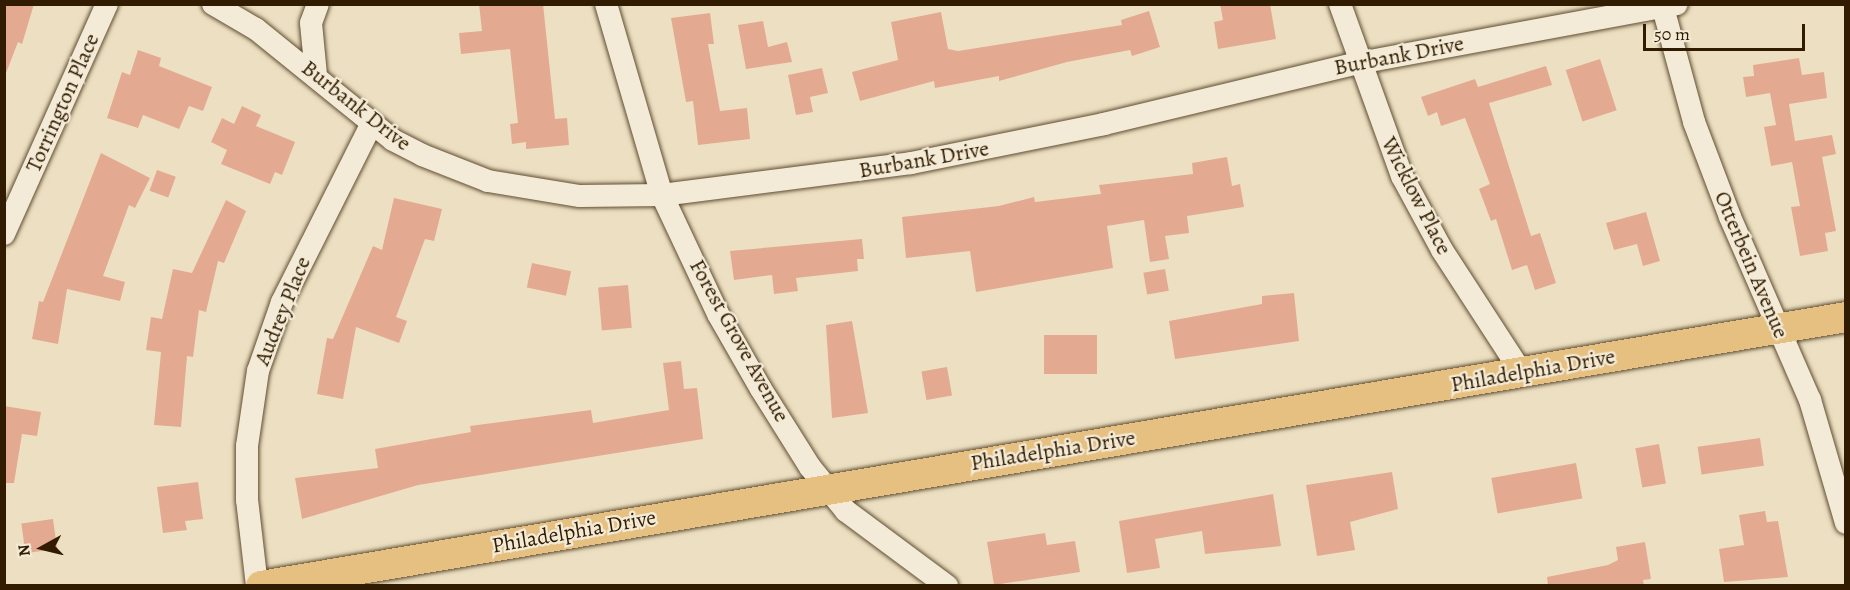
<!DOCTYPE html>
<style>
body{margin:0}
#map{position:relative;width:1850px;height:590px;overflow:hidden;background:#ede0c2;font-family:Alegreya,serif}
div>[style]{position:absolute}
.building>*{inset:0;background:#e3aa91;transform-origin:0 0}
.roads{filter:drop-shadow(0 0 2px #604d31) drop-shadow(0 0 2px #604d31)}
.minor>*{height:22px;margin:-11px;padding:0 11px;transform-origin:11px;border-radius:11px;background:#f3ebd7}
.major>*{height:30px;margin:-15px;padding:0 15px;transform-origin:15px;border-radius:15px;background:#e6c081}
span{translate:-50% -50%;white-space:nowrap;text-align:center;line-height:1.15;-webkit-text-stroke:4.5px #f3ebd7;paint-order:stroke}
.street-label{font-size:22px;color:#311c01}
.frame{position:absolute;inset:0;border:6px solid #311c01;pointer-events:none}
.north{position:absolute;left:12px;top:518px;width:60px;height:60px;-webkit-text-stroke:4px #f3ebd7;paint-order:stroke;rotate:262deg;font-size:16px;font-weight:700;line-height:24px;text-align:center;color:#311c01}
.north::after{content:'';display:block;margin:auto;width:21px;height:27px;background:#311c01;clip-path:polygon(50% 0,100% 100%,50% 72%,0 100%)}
.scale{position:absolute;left:1643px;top:24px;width:162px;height:27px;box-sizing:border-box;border:3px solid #311c01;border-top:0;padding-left:8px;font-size:18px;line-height:21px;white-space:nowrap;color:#311c01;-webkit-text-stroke:4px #f3ebd7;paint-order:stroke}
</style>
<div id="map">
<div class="building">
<i style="clip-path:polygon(4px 4px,34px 4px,22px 44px,18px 42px,6px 73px)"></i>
<i style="clip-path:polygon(479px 4px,543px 4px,555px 119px,567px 118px,569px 145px,526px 149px,526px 142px,512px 144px,510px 124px,518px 123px,510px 49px,461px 54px,459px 33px,482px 31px)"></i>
<i style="clip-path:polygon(1220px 4px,1270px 4px,1276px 39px,1218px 49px,1214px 22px,1223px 20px)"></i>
<i style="clip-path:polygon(1149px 11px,1160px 47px,1132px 56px,1130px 50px,1067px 62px,999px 81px,999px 76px,935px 88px,934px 81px,860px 101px,852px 72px,898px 60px,891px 22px,941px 12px,948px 49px,958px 51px,1122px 25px,1121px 20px)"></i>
<i style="clip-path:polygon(710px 13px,714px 44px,708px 44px,720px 111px,747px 108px,750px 139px,698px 145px,693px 101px,686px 102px,671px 18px)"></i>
<i style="clip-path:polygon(763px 21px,768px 47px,787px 42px,792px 62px,746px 69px,738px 25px)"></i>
<i style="clip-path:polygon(138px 50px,161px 58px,159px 66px,212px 87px,203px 111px,189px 106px,179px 129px,143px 115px,138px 128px,107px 118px,122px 72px,130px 75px)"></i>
<i style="clip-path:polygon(1799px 58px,1802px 75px,1824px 72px,1827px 98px,1789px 104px,1795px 141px,1832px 135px,1836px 154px,1822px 157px,1836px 231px,1825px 233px,1828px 251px,1800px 256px,1791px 207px,1800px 206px,1792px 162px,1771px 166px,1764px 127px,1776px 125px,1770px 93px,1746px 97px,1743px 77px,1754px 76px,1753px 65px)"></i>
<i style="left:1600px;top:59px;width:54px;height:36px;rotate:72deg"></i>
<i style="clip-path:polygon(1546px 66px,1552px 85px,1489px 103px,1531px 236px,1540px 233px,1556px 283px,1535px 290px,1527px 265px,1512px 270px,1496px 219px,1491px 221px,1479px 189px,1490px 184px,1465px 118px,1441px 126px,1437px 112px,1428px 116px,1421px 97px,1475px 79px,1478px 87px)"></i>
<i style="clip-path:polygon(822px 68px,828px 93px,810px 97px,813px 112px,796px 115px,788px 75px)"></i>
<i style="clip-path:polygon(242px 106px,261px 115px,256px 126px,295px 142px,282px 175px,275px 172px,270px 184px,221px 164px,227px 150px,211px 142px,222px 118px,234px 124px)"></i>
<i style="clip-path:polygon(101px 153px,150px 178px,135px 208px,129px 205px,103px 276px,125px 282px,120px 301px,67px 289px,58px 344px,32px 339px,39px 301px,43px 302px)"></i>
<i style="clip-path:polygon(1227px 157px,1232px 186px,1240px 184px,1244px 207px,1187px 216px,1189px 233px,1165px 236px,1169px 259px,1150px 262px,1144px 220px,1107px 226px,1113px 268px,976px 292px,970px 251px,906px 258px,902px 217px,999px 206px,1034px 197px,1035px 202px,1101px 194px,1099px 185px,1193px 174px,1192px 163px)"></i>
<i style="left:157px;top:170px;width:20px;height:22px;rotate:20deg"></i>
<i style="clip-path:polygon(394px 198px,442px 209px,434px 241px,425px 239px,396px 317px,407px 321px,399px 343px,356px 327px,343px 399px,317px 394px,327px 338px,333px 339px,373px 246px,382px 250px)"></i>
<i style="clip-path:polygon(226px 200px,246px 211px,224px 263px,218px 261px,206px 312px,199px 310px,193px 357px,187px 356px,181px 427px,154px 425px,161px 352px,146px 350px,151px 317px,162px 319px,173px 269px,192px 273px)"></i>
<i style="clip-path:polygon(1646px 212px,1660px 261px,1643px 266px,1637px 244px,1614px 250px,1606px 223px)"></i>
<i style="clip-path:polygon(862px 239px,864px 259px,857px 259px,858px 271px,796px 278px,798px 291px,774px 294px,772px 275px,734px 280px,730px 251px)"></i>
<i style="left:532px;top:263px;width:40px;height:25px;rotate:12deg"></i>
<i style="left:1165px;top:269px;width:22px;height:22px;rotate:80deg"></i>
<i style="left:628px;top:285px;width:43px;height:30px;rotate:85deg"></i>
<i style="clip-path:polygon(1294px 293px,1299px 341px,1175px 359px,1169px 321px,1262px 304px,1262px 296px)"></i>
<i style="clip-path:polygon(852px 321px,868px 413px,832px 418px,826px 325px)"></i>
<i style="left:1097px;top:335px;width:39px;height:53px;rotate:90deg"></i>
<i style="clip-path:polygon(681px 361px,684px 389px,697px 388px,703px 439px,418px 485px,302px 519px,295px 478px,378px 468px,375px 449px,471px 432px,470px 426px,591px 410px,593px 423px,669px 410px,663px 363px)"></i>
<i style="left:947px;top:367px;width:29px;height:26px;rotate:80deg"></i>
<i style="clip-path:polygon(4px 406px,41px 412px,37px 436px,22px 434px,14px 483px,4px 483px)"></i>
<i style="left:1760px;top:438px;width:28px;height:63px;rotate:82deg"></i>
<i style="left:1659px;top:444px;width:40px;height:24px;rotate:80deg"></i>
<i style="left:1576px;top:463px;width:36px;height:86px;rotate:80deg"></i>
<i style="clip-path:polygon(1392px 472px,1398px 509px,1350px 522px,1355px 550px,1317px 556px,1306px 485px)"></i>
<i style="clip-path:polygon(198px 482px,203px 519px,185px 521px,187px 530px,163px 533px,157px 487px)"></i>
<i style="clip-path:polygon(1273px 494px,1281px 546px,1205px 554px,1202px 531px,1155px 539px,1160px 568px,1127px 573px,1119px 521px)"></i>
<i style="clip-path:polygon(1765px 511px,1767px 522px,1778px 521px,1788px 577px,1724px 582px,1719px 549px,1744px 545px,1739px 515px)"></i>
<i style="left:53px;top:519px;width:30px;height:32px;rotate:82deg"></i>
<i style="clip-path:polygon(1045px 533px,1047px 545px,1075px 541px,1080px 572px,994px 585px,987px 542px)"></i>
<i style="clip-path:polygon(1645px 542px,1651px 579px,1643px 580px,1644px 585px,1548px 585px,1547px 577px,1608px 565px,1618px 560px,1616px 547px)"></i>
</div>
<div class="roads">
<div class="minor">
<i style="left:213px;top:4px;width:50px;rotate:30.2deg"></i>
<i style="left:256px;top:29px;width:176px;rotate:39deg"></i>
<i style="left:393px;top:140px;width:33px;rotate:27deg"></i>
<i style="left:422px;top:155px;width:71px;rotate:21.5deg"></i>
<i style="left:488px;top:181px;width:93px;rotate:9.3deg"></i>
<i style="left:580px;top:196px;width:82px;rotate:-0.7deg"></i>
<i style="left:662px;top:195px;width:251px;rotate:-7.3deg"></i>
<i style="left:911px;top:163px;width:197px;rotate:-11.4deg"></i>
<i style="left:1104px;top:124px;width:262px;rotate:-13.5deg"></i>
<i style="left:1359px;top:63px;width:323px;rotate:-10.5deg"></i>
<i style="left:606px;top:4px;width:199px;rotate:73.7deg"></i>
<i style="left:662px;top:195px;width:132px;rotate:64.8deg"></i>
<i style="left:718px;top:314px;width:86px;rotate:60.2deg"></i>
<i style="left:761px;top:389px;width:92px;rotate:57.9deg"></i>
<i style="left:810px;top:467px;width:57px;rotate:50.7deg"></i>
<i style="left:846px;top:511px;width:126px;rotate:36.6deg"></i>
<i style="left:1340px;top:4px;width:183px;rotate:70.2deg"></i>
<i style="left:1402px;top:176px;width:84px;rotate:61.6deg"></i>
<i style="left:1442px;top:250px;width:147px;rotate:57deg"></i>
<i style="left:1662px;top:4px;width:122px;rotate:74.8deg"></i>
<i style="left:1694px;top:122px;width:102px;rotate:69.2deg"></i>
<i style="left:1730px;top:217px;width:200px;rotate:66.4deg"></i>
<i style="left:1810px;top:400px;width:128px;rotate:73.7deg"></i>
<i style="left:316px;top:75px;width:52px;rotate:-95.5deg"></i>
<i style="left:311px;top:23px;width:20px;rotate:-70deg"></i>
<i style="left:4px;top:234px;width:252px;rotate:-65.9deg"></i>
<i style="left:257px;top:586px;width:87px;rotate:-96.6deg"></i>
<i style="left:247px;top:500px;width:54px;rotate:-90deg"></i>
<i style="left:247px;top:446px;width:76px;rotate:-81.7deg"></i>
<i style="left:258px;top:371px;width:73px;rotate:-70.8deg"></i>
<i style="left:282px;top:302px;width:200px;rotate:-63.3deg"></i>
</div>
<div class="major">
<i style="left:261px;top:586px;width:1608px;rotate:-9.63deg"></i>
</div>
</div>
<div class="street-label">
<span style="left:1399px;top:56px;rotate:-11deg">Burbank Drive</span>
<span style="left:63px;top:103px;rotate:-66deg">Torrington Place</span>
<span style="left:356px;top:106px;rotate:38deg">Burbank Drive</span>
<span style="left:924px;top:160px;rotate:-10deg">Burbank Drive</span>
<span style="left:1416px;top:196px;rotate:63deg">Wicklow Place</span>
<span style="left:1751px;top:265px;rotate:67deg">Otterbein Avenue</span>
<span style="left:283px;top:311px;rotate:-68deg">Audrey Place</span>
<span style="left:739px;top:341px;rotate:61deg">Forest Grove Avenue</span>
<span style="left:1533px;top:371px;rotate:-10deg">Philadelphia Drive</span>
<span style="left:1053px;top:451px;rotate:-9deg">Philadelphia Drive</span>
<span style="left:574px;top:532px;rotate:-10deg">Philadelphia Drive</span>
</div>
<div class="frame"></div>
<div class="north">N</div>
<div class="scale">50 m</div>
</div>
